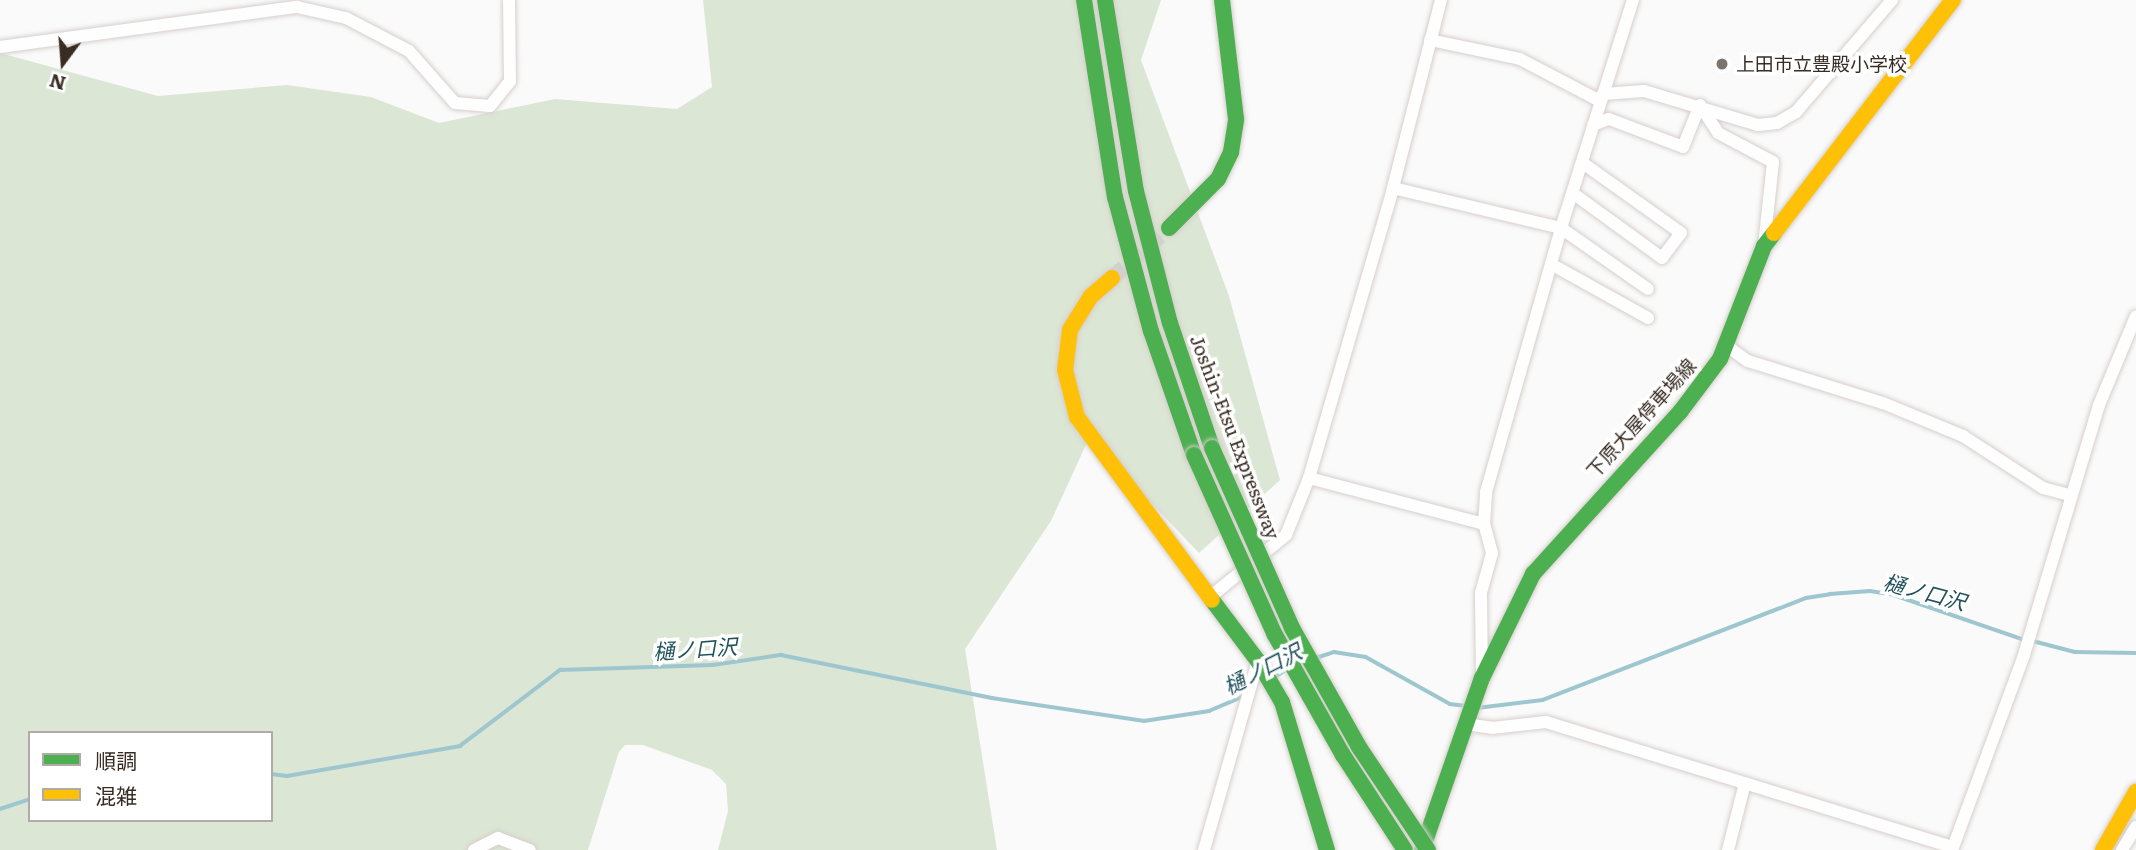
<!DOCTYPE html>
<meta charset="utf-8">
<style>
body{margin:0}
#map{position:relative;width:2136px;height:850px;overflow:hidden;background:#fafafa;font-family:Literata,"Noto Sans JP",serif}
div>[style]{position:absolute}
.green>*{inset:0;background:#dce6d5}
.stream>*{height:3.5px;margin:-1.75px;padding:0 1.75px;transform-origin:1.75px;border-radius:1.75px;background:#9ec6cf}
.secondary-tunnel>*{height:16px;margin-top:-8px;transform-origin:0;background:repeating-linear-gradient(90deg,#d3d1cf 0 16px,transparent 0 24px)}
.roads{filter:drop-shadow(0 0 2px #d5cfcb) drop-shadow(0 0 2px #d5cfcb)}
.street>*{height:12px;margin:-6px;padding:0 6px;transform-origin:6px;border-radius:6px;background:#fefefe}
.fast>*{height:16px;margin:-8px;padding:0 8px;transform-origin:8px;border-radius:8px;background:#4caf50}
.slow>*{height:16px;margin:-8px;padding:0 8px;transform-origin:8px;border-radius:8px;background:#ffc107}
.bridges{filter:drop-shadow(0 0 2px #d5cfcb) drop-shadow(0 0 2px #d5cfcb)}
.fast-bridge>*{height:16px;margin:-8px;padding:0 8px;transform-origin:8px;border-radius:8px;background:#4caf50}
.dots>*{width:19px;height:19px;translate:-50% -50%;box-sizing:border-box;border:4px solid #fff;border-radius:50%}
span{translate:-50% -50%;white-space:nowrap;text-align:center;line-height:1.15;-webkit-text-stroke:7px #fff;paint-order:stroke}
.poi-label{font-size:19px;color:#392c23}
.left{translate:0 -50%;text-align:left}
.street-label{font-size:19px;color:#392c23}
.water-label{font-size:21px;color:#1f515b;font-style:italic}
.legend{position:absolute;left:28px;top:731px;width:245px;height:91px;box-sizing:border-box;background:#fff;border:2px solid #b0aba7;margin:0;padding:9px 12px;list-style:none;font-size:21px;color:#392c23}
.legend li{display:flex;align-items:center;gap:14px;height:35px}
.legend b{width:35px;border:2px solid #b0aba7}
.north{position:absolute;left:28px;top:28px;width:70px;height:70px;-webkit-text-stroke:5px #fff;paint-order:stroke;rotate:196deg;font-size:19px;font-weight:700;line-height:28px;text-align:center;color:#392c23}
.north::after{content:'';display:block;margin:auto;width:24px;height:32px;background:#392c23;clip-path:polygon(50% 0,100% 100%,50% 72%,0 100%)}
</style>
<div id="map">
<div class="green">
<i style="clip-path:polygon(evenodd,703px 0,1161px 0,1141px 60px,1229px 296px,1280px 480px,1199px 553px,1089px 438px,1051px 521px,965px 649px,997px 850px,718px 850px,728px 811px,726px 784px,712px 770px,643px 745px,625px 745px,619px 752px,588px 850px,0 850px,0 53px,158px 96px,287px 85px,371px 97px,439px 123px,555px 99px,677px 109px,712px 87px,703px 0,30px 733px,271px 733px,271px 820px,30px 820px,30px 733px)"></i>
</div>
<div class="stream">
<i style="left:2033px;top:641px;width:43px;rotate:14.7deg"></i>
<i style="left:2075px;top:652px;width:61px;rotate:0.9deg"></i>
<i style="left:1316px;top:658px;width:19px;rotate:-18deg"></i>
<i style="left:1334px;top:652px;width:32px;rotate:9deg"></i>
<i style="left:1366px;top:657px;width:96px;rotate:29.2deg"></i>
<i style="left:1450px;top:704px;width:16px;rotate:7deg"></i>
<i style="left:1272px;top:679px;width:17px;rotate:-33deg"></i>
<i style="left:1477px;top:708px;width:66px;rotate:-6.9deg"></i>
<i style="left:1543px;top:700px;width:282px;rotate:-21.2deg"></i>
<i style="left:1806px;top:598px;width:24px;rotate:-9deg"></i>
<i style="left:1830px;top:594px;width:40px;rotate:-4.3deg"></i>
<i style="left:1870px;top:591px;width:24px;rotate:9deg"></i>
<i style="left:1894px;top:595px;width:139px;rotate:19deg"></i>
<i style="left:271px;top:774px;width:16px;rotate:7deg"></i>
<i style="left:287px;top:776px;width:176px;rotate:-9.8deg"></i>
<i style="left:460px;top:746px;width:126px;rotate:-37.2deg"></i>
<i style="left:560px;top:670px;width:153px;rotate:-1.9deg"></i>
<i style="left:713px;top:665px;width:69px;rotate:-8.4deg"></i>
<i style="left:781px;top:655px;width:215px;rotate:11.5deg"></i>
<i style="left:992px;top:698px;width:154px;rotate:8.6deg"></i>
<i style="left:1144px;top:721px;width:66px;rotate:-8.7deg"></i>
<i style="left:1209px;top:711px;width:39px;rotate:-23deg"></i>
<i style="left:0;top:809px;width:32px;rotate:-18deg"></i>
</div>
<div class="secondary-tunnel">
<i style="left:1112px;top:278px;width:76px;rotate:-41.3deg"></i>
</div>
<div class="roads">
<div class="street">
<i style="left:1430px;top:40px;width:92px;rotate:11.9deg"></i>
<i style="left:1520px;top:59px;width:90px;rotate:27.7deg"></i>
<i style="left:0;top:47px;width:300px;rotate:-7.7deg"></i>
<i style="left:297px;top:7px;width:50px;rotate:12.7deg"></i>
<i style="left:346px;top:18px;width:71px;rotate:27.6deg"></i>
<i style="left:409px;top:51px;width:69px;rotate:48.5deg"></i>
<i style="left:455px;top:103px;width:35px;rotate:5deg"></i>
<i style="left:490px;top:106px;width:32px;rotate:-51deg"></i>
<i style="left:510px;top:81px;width:81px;rotate:-90.7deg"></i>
<i style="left:1603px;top:94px;width:41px;rotate:-4.2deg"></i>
<i style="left:1644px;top:91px;width:119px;rotate:16.6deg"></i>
<i style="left:1758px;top:125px;width:19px;rotate:-6deg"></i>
<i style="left:1777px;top:123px;width:22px;rotate:-30deg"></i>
<i style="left:1796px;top:112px;width:148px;rotate:-49.4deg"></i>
<i style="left:1700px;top:105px;width:33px;rotate:57deg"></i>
<i style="left:1718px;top:133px;width:62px;rotate:27.8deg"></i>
<i style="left:1773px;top:162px;width:84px;rotate:96.1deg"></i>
<i style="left:1593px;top:125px;width:17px;rotate:-21deg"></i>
<i style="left:1609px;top:119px;width:79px;rotate:20.7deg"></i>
<i style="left:1683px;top:147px;width:45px;rotate:-68deg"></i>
<i style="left:1393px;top:188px;width:173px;rotate:13.4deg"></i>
<i style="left:1561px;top:228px;width:106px;rotate:35deg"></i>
<i style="left:1574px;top:194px;width:109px;rotate:36deg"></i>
<i style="left:1662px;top:258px;width:31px;rotate:-53deg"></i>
<i style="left:1681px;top:233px;width:120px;rotate:-144.5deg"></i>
<i style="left:1551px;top:264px;width:111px;rotate:29.1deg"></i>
<i style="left:1727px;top:346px;width:26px;rotate:36deg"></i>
<i style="left:1748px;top:361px;width:141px;rotate:17.3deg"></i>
<i style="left:1883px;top:403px;width:87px;rotate:22.4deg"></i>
<i style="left:1963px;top:436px;width:95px;rotate:33deg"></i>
<i style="left:2043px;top:488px;width:28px;rotate:15deg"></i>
<i style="left:1309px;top:478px;width:181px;rotate:14.7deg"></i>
<i style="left:1210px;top:597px;width:98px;rotate:-39.2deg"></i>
<i style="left:1286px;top:535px;width:61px;rotate:-68deg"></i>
<i style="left:1309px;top:478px;width:302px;rotate:-73.8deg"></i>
<i style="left:1393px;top:188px;width:194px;rotate:-75.7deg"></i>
<i style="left:1482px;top:678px;width:85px;rotate:-90.7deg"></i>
<i style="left:1481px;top:593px;width:41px;rotate:-74.6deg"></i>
<i style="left:1492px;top:553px;width:30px;rotate:-105deg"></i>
<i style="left:1484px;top:524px;width:32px;rotate:-86deg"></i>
<i style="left:1486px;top:492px;width:274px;rotate:-74.1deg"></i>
<i style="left:1561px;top:228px;width:239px;rotate:-72.5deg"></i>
<i style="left:1465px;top:724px;width:27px;rotate:8deg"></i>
<i style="left:1492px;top:728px;width:54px;rotate:-6.3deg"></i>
<i style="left:1546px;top:722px;width:426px;rotate:17.1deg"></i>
<i style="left:474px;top:850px;width:27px;rotate:-27deg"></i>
<i style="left:498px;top:838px;width:34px;rotate:21deg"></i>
<i style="left:1204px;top:850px;width:197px;rotate:-74.1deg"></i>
<i style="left:1728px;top:850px;width:69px;rotate:-75.8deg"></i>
<i style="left:1952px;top:850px;width:208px;rotate:-69.7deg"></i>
<i style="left:2024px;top:655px;width:261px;rotate:-73.3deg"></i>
<i style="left:2099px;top:405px;width:96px;rotate:-67.4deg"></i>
<i style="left:2122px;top:850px;width:27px;rotate:-59deg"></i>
</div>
<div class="fast">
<i style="left:1084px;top:0;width:199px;rotate:81.1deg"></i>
<i style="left:1115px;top:197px;width:139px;rotate:75deg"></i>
<i style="left:1151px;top:331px;width:131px;rotate:70.9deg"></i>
<i style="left:1105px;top:0;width:193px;rotate:80.8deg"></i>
<i style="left:1136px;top:191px;width:136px;rotate:75.6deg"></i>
<i style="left:1170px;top:323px;width:132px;rotate:71.4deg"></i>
<i style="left:1169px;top:228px;width:69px;rotate:-45deg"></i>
<i style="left:1218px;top:179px;width:30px;rotate:-64deg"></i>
<i style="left:1231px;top:152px;width:33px;rotate:-81deg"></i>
<i style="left:1236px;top:119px;width:120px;rotate:-96.7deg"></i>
<i style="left:1212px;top:600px;width:76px;rotate:53deg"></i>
<i style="left:1258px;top:661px;width:48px;rotate:59.7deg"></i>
<i style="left:1282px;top:702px;width:155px;rotate:73.1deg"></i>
<i style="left:1422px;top:850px;width:182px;rotate:-70.8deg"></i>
<i style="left:1482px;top:678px;width:116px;rotate:-63.9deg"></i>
<i style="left:1533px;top:574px;width:219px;rotate:-47.8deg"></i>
<i style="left:1680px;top:412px;width:66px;rotate:-53deg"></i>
<i style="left:1720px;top:359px;width:121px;rotate:-68.7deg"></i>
<i style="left:1764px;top:246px;width:16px;rotate:-52deg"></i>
</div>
<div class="slow">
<i style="left:1774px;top:233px;width:294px;rotate:-52.5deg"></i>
<i style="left:1112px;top:278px;width:28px;rotate:139deg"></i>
<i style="left:1091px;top:296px;width:40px;rotate:122deg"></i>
<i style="left:1070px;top:330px;width:40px;rotate:97.1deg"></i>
<i style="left:1065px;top:370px;width:49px;rotate:75.7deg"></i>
<i style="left:1077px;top:417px;width:227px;rotate:53.6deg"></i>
<i style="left:2103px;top:850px;width:67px;rotate:-60.4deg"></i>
</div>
</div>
<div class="bridges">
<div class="fast-bridge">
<i style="left:1212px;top:448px;width:197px;rotate:66deg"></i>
<i style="left:1292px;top:628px;width:137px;rotate:60.6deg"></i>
<i style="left:1359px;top:747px;width:124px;rotate:56.2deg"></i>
<i style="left:1194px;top:455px;width:197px;rotate:65.8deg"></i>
<i style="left:1275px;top:635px;width:138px;rotate:60.5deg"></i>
<i style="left:1343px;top:755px;width:113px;rotate:56.9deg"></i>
</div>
</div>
<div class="dots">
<i style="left:1722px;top:64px;background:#7d746e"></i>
</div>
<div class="poi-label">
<span class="left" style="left:1736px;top:64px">上田市立豊殿小学校</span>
</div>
<div class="street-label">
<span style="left:1641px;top:418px;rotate:-48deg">下原大屋停車場線</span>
<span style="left:1235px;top:437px;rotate:69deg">Joshin-Etsu Expressway</span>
</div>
<div class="water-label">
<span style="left:1925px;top:591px;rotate:15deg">樋ノ口沢</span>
<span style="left:695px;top:648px;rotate:-4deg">樋ノ口沢</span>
<span style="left:1262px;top:668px;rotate:-27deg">樋ノ口沢</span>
</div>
<ul class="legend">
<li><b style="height:9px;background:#4caf50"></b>順調</li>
<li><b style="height:9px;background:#ffc107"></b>混雑</li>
</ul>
<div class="north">N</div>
</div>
